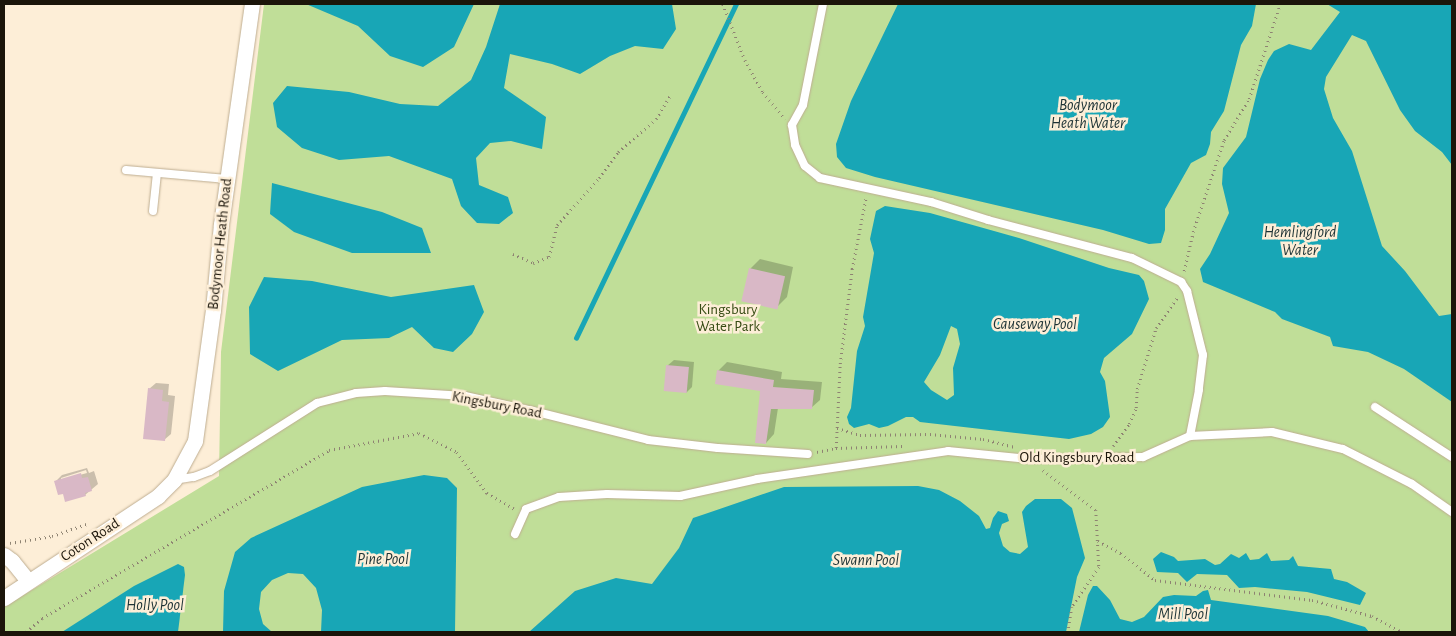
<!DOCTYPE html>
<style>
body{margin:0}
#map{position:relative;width:1456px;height:636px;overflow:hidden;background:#fdeed7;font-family:"Alegreya Sans",sans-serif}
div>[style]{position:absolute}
.green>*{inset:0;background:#c0de98}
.water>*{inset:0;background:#18a6b6}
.shadow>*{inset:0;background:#0003}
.stream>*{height:4.5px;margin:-2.25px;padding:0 2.25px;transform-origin:2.25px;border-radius:2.25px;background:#18a6b6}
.building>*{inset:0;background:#d9b8c6;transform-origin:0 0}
.path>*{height:2.5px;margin-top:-1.25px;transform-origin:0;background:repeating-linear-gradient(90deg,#8e8372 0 1px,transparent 0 5px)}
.roads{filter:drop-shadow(0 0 1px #bead91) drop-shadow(0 0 1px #bead91)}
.service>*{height:8px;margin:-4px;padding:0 4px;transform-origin:4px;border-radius:4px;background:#fff}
.minor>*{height:15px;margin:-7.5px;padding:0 7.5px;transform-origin:7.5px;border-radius:7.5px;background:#fff}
span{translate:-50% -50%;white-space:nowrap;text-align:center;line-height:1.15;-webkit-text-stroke:5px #fdeed7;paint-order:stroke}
.street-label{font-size:15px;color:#1b150a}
.park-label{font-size:15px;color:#364b13}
.water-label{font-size:16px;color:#1d3336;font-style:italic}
.frame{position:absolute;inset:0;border:5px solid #1b150a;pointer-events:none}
</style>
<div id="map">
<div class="green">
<i style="clip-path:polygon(264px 4px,1452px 4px,1452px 632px,4px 632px,4px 607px,219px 476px,221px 352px)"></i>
</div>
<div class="water">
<i style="clip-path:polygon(306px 4px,474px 4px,454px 47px,423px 67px,390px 56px,358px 26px)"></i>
<i style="clip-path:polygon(500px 4px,672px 4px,676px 29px,663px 49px,635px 46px,610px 56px,580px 74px,552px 64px,510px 54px,504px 88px,546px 117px,542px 149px,511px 141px,490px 143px,476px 158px,479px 185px,508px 197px,513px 213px,499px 224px,477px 223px,461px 206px,452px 179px,389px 156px,339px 160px,302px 148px,277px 127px,273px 103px,287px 86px,349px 92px,400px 104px,438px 106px,471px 80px,486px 47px)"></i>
<i style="clip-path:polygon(898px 4px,1256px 4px,1252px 26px,1241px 45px,1224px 111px,1211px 132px,1210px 144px,1206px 155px,1191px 163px,1165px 209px,1165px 230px,1161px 243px,1149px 244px,1103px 230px,875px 177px,846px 168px,837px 157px,836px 144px,851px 101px)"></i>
<i style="clip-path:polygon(1327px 4px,1452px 4px,1452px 165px,1442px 152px,1415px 131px,1400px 110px,1366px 41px,1352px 35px,1326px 77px,1324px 89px,1333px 118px,1352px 151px,1382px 246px,1405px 271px,1439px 316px,1452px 314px,1452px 402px,1404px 369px,1368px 352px,1333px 346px,1330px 337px,1282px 319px,1275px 312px,1203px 282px,1200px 269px,1210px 254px,1229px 213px,1222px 184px,1223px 168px,1246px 137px,1260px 79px,1268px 60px,1274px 51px,1289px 44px,1311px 50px,1340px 12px)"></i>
<i style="clip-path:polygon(272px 183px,382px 212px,422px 228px,431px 253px,352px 253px,294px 232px,270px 214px)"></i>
<i style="clip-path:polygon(evenodd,885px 206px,930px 213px,1019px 238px,1109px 268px,1139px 275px,1144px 281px,1149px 299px,1132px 334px,1104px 358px,1100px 372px,1105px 381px,1110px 417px,1103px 427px,1091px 434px,1069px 439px,920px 422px,913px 417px,906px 417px,888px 426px,879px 428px,869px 424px,854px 428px,849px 424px,847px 417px,851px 408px,857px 351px,865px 326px,863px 317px,874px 253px,870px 239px,876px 211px,885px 206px,951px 326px,957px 329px,960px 344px,953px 368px,954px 395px,947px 400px,931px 390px,924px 382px,940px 355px,951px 326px)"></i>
<i style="clip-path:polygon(264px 277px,312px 281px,391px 297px,474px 285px,484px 312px,472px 334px,453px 352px,434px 348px,412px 327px,389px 338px,342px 340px,278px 371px,250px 354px,249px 307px)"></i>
<i style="clip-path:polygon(424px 475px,447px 478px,457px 488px,455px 632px,321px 632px,322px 610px,316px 588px,303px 574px,288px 573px,272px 580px,261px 592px,259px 609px,263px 624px,272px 632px,223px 632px,224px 591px,235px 552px,251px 538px,362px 487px)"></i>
<i style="clip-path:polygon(918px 486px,939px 490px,960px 501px,979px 516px,986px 529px,990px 528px,993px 518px,998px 511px,1007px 514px,1009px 521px,1002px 524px,999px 533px,1003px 546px,1010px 552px,1020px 554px,1028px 547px,1022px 512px,1026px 506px,1035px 499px,1061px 499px,1072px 508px,1085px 558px,1077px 577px,1066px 632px,529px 632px,575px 591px,616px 578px,652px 584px,679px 548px,693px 518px,705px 514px,784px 487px)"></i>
<i style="clip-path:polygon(1161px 552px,1174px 557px,1178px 561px,1205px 559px,1215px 565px,1220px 564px,1231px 554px,1239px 558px,1246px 553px,1250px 560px,1259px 559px,1267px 553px,1271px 561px,1289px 560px,1293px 556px,1298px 566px,1331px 569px,1334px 579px,1347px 582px,1366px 593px,1360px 605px,1307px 592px,1255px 587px,1239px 588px,1227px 575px,1197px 574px,1187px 582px,1178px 573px,1157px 572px,1153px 559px)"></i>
<i style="clip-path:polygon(178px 564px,184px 567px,185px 575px,178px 632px,62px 632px,134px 586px)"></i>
<i style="clip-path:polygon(1093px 586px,1097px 586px,1110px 600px,1120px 619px,1132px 622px,1144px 617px,1163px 597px,1174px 595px,1196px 596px,1203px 591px,1208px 590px,1211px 600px,1328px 616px,1365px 627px,1369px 632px,1079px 632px,1088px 595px)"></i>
</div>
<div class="shadow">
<i style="clip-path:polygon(760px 259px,793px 267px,787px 297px,777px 307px,750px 269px)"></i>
<i style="clip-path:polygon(674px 360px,694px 362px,692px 387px,686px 393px,667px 366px)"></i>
<i style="clip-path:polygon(727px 362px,782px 372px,781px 379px,822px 382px,820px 400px,811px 408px,778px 408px,774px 434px,766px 443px,761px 390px,718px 371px)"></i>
<i style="clip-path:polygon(156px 383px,169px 384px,168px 395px,175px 396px,171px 434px,164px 440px,149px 389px)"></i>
<i style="clip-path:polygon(evenodd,87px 468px,89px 473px,94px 471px,98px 484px,85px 495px,64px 493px,55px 482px,62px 475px,87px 468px,86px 470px,87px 473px,61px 480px,61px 478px,86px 470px)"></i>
</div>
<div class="stream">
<i style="left:576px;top:338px;width:370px;rotate:-64.4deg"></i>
</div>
<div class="building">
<i style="left:749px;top:268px;width:37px;height:34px;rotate:13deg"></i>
<i style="left:666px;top:365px;width:23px;height:26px;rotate:5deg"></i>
<i style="clip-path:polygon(717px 370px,774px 380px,773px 387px,814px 390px,812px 409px,771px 409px,766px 444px,755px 443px,760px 391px,715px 384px)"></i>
<i style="clip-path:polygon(148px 388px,163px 390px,162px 401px,169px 402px,165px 441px,143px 439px)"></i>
<i style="clip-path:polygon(81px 473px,82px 478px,88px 477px,92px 491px,85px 493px,86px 496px,65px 502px,63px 494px,58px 495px,54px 481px)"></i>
</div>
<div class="path">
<i style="left:723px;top:4px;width:60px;rotate:68.6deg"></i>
<i style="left:745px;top:60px;width:37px;rotate:61deg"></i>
<i style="left:763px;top:92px;width:35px;rotate:51deg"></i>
<i style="left:513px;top:254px;width:22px;rotate:24deg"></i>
<i style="left:533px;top:263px;width:17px;rotate:-21deg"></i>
<i style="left:549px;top:257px;width:33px;rotate:-76deg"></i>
<i style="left:557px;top:225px;width:63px;rotate:-48.2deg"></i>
<i style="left:599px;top:178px;width:32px;rotate:-54deg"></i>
<i style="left:618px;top:152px;width:50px;rotate:-41deg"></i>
<i style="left:656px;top:119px;width:29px;rotate:-59deg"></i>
<i style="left:1184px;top:271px;width:40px;rotate:-77deg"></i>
<i style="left:1193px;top:232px;width:97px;rotate:-71.4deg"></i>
<i style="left:1224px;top:140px;width:48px;rotate:-58.6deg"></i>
<i style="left:1249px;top:99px;width:100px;rotate:-71.9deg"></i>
<i style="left:837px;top:428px;width:24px;rotate:17deg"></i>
<i style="left:860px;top:435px;width:70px;rotate:-0.8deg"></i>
<i style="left:930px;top:434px;width:53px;rotate:5.4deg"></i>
<i style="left:983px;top:439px;width:33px;rotate:14deg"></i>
<i style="left:1113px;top:446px;width:27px;rotate:-54deg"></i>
<i style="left:1129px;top:424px;width:17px;rotate:-66deg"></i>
<i style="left:1136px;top:408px;width:19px;rotate:-87deg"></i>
<i style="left:1137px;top:389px;width:64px;rotate:-72.7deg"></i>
<i style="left:1156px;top:328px;width:39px;rotate:-55deg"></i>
<i style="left:836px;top:448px;width:84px;rotate:-87.3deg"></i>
<i style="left:840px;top:364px;width:96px;rotate:-82.8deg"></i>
<i style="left:852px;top:269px;width:73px;rotate:-79deg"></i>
<i style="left:817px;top:452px;width:19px;rotate:-12deg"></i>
<i style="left:836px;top:448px;width:67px;rotate:-1.7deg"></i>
<i style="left:1043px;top:470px;width:66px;rotate:37deg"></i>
<i style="left:1096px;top:510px;width:57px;rotate:87deg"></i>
<i style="left:1099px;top:567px;width:48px;rotate:124deg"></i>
<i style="left:1072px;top:607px;width:25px;rotate:99deg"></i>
<i style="left:1098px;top:541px;width:26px;rotate:28deg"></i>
<i style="left:1121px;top:553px;width:43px;rotate:38.5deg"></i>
<i style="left:1155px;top:580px;width:158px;rotate:7.3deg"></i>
<i style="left:1312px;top:600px;width:62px;rotate:14.9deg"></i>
<i style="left:1372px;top:616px;width:34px;rotate:28deg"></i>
<i style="left:10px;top:543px;width:43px;rotate:-9.5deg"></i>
<i style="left:52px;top:536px;width:39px;rotate:-19deg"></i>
<i style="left:26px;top:632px;width:21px;rotate:-41deg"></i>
<i style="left:42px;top:618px;width:333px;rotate:-30.3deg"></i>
<i style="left:329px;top:450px;width:92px;rotate:-10.7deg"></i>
<i style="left:419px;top:433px;width:42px;rotate:26.6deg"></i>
<i style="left:457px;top:452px;width:51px;rotate:53.8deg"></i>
<i style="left:487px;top:493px;width:34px;rotate:30deg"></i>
</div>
<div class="roads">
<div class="service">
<i style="left:823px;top:4px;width:103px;rotate:101.2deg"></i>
<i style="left:803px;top:105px;width:23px;rotate:119deg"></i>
<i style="left:792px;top:125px;width:20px;rotate:81deg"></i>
<i style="left:795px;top:145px;width:23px;rotate:65deg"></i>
<i style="left:805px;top:166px;width:19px;rotate:39deg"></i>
<i style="left:820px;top:178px;width:114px;rotate:12.2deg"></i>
<i style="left:931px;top:202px;width:60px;rotate:17.5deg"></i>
<i style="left:988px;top:220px;width:149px;rotate:14.8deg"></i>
<i style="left:1132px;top:258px;width:55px;rotate:26.1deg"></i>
<i style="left:1181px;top:282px;width:11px;rotate:56deg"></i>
<i style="left:1187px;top:291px;width:66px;rotate:76deg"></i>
<i style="left:1203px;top:355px;width:35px;rotate:97deg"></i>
<i style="left:1199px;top:390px;width:47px;rotate:101.1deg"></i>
<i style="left:126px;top:170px;width:101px;rotate:5.1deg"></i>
<i style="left:153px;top:211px;width:37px;rotate:-84deg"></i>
<i style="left:1375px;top:407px;width:92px;rotate:33deg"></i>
<i style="left:174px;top:480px;width:20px;rotate:-9deg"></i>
<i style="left:194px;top:477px;width:17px;rotate:-21deg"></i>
<i style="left:210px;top:471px;width:127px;rotate:-32.4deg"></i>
<i style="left:317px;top:403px;width:40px;rotate:-14.4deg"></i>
<i style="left:356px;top:393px;width:29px;rotate:-4deg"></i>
<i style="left:385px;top:391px;width:80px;rotate:3.6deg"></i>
<i style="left:465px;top:396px;width:66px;rotate:12.3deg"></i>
<i style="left:529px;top:410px;width:123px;rotate:14.1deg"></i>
<i style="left:648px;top:440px;width:70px;rotate:6.5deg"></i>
<i style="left:718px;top:448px;width:90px;rotate:3.8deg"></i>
<i style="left:515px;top:534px;width:27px;rotate:-66deg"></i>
<i style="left:526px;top:509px;width:35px;rotate:-20deg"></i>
<i style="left:559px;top:497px;width:48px;rotate:-3.6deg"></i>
<i style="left:607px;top:494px;width:73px;rotate:1.6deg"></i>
<i style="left:680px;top:496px;width:79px;rotate:-12.4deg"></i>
<i style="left:757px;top:479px;width:193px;rotate:-8.3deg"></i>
<i style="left:948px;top:451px;width:81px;rotate:5.6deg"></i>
<i style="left:1029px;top:459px;width:114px;rotate:-1deg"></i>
<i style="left:1143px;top:457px;width:51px;rotate:-24.1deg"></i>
<i style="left:1190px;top:436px;width:82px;rotate:-2.8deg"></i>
<i style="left:1272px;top:432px;width:73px;rotate:13.5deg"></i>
<i style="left:1343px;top:449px;width:77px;rotate:26.9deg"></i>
<i style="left:1412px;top:484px;width:49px;rotate:35deg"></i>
</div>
<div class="minor">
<i style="left:4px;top:555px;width:10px;rotate:37deg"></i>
<i style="left:12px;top:561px;width:26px;rotate:51deg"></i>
<i style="left:4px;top:598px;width:185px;rotate:-33.5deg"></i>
<i style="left:158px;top:496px;width:23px;rotate:-45deg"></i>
<i style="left:174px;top:480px;width:44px;rotate:-61.7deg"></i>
<i style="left:195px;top:441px;width:132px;rotate:-82.2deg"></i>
<i style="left:213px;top:310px;width:86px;rotate:-84.7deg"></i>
<i style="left:221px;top:224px;width:222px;rotate:-82deg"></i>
</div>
</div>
<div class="street-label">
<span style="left:220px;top:244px;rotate:-84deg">Bodymoor Heath Road</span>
<span style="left:497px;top:405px;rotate:11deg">Kingsbury Road</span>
<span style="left:1077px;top:458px">Old Kingsbury Road</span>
<span style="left:90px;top:540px;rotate:-33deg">Coton Road</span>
</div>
<div class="park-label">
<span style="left:728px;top:318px">Kingsbury<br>Water Park</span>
</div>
<div class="water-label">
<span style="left:1088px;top:114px">Bodymoor<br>Heath Water</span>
<span style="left:1300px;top:241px">Hemlingford<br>Water</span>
<span style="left:1035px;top:324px">Causeway Pool</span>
<span style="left:383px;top:559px">Pine Pool</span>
<span style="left:866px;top:560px">Swann Pool</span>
<span style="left:155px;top:605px">Holly Pool</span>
<span style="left:1183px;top:614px">Mill Pool</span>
</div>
<div class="frame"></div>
</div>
